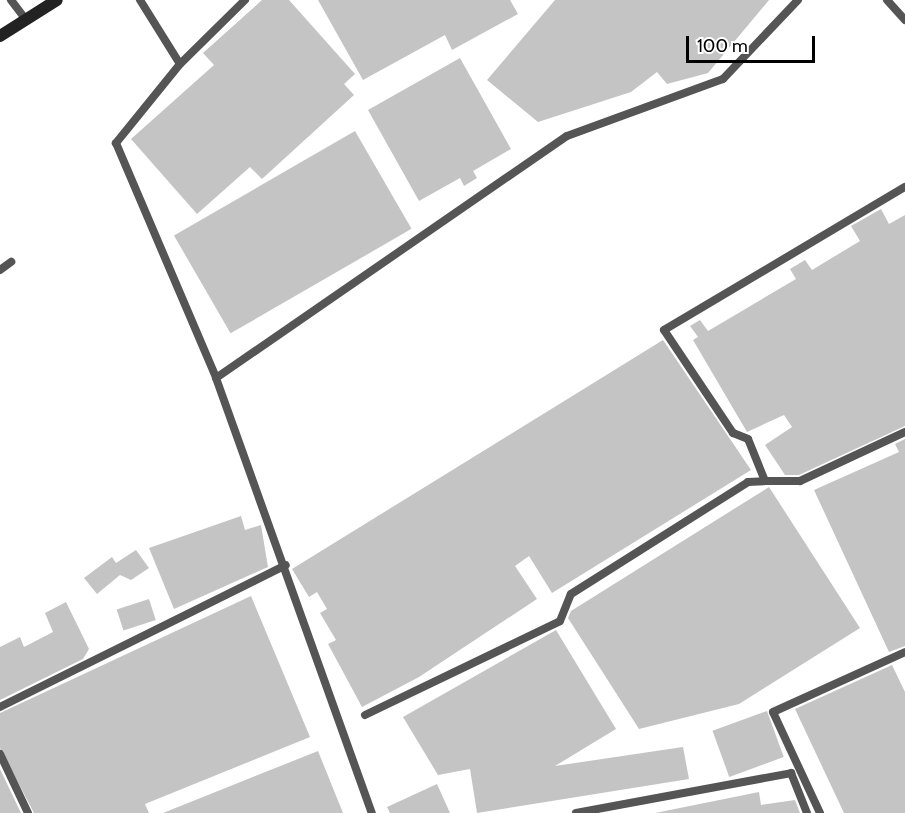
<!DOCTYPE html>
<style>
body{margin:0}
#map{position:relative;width:905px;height:813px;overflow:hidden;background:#fff;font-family:Cabin,sans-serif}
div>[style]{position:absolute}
.building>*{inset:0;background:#c4c4c4;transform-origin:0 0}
.street>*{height:8px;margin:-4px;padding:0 4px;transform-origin:4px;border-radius:4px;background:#555}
.secondary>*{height:12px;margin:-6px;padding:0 6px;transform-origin:6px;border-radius:6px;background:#222}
span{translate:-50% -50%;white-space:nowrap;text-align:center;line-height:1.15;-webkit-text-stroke:4.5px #fff;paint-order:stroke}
.scale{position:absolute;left:686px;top:36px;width:129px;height:27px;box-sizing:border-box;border:3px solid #000;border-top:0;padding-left:8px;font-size:18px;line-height:21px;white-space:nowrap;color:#000;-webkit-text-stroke:4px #fff;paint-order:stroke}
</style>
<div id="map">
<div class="building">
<i style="clip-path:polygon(262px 0,289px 0,355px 74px,344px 84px,354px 95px,262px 179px,250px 167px,197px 214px,131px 139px,214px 65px,203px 53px)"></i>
<i style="clip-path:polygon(318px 0,510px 0,518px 14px,452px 50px,445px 35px,363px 80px)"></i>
<i style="clip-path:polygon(555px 0,769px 0,708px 73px,667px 84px,657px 72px,631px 92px,538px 122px,487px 80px)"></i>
<i style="clip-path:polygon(460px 58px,511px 149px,473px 171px,477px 178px,464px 186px,460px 178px,419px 201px,368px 110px)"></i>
<i style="left:355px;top:131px;width:113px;height:209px;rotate:60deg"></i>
<i style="clip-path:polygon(881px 209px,889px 224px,905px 215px,905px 426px,799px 475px,785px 475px,765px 445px,792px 427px,784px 415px,747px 432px,693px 340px,698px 337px,690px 326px,700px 320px,708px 331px,796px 279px,790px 269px,805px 260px,812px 270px,860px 241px,851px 226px)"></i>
<i style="clip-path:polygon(663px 340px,751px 470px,552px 593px,529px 556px,515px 566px,537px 599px,419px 677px,362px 707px,328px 644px,336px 640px,320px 613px,327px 609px,317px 592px,309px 597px,292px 569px)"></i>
<i style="clip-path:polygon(905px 439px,905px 646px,889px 652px,814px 490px,899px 452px,895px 444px)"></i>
<i style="clip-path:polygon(769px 487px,860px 628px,739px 704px,639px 729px,568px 618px,571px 611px)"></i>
<i style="clip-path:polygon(241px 516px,245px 530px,261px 525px,268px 567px,174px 609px,149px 548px)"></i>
<i style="clip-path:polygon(136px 550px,149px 568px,131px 580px,120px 575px,97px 594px,84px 578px,112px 557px,116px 563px)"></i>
<i style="clip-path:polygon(251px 596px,310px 737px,145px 804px,149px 813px,34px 813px,0 748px,0 713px)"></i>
<i style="left:149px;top:599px;width:22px;height:34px;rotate:72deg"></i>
<i style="clip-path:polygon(66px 602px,89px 649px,83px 659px,0 700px,0 647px,20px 637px,24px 647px,53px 632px,45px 613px)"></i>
<i style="clip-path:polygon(556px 630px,616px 729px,555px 766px,683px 747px,689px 779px,477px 813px,470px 769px,438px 775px,403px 717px)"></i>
<i style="clip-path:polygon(892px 665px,905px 692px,905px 813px,844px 813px,795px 709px)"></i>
<i style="left:767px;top:711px;width:49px;height:58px;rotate:70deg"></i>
<i style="clip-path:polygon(318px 751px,343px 813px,163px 813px)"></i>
<i style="clip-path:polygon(0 769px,21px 813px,0 813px)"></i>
<i style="clip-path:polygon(437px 784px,450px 813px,390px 813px,387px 807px)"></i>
<i style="clip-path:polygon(759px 792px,761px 805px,795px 800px,800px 813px,655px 813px)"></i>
</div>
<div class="street">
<i style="left:11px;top:0;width:25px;rotate:53deg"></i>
<i style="left:140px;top:0;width:75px;rotate:58deg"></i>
<i style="left:245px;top:0;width:91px;rotate:135.4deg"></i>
<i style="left:180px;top:64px;width:102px;rotate:129deg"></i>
<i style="left:116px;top:143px;width:255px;rotate:66.9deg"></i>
<i style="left:216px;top:378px;width:462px;rotate:70.3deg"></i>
<i style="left:887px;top:0;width:27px;rotate:48deg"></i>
<i style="left:0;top:270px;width:14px;rotate:-36deg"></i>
<i style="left:216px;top:378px;width:426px;rotate:-34.6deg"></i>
<i style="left:567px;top:136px;width:166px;rotate:-20.1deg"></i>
<i style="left:723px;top:79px;width:109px;rotate:-46.5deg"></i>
<i style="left:765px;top:481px;width:35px"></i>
<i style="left:800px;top:481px;width:116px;rotate:-25deg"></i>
<i style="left:0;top:707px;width:319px;rotate:-26.4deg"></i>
<i style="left:365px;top:715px;width:216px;rotate:-25.7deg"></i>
<i style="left:560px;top:621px;width:29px;rotate:-68deg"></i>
<i style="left:571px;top:594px;width:209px;rotate:-32.3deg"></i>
<i style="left:748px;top:482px;width:17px;rotate:-3deg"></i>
<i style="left:765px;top:481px;width:45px;rotate:-112deg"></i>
<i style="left:748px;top:439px;width:16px;rotate:-158deg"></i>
<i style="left:733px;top:433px;width:124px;rotate:-123.8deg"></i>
<i style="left:664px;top:330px;width:280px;rotate:-30.7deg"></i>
<i style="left:0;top:754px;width:65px;rotate:64.6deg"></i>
<i style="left:576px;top:813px;width:219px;rotate:-10.5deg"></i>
<i style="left:791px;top:773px;width:43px;rotate:68.2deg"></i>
<i style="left:820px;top:813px;width:111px;rotate:-115deg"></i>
<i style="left:773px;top:712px;width:145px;rotate:-24.4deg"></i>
</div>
<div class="secondary">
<i style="left:0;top:36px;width:67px;rotate:-32.3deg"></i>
</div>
<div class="scale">100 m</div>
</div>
